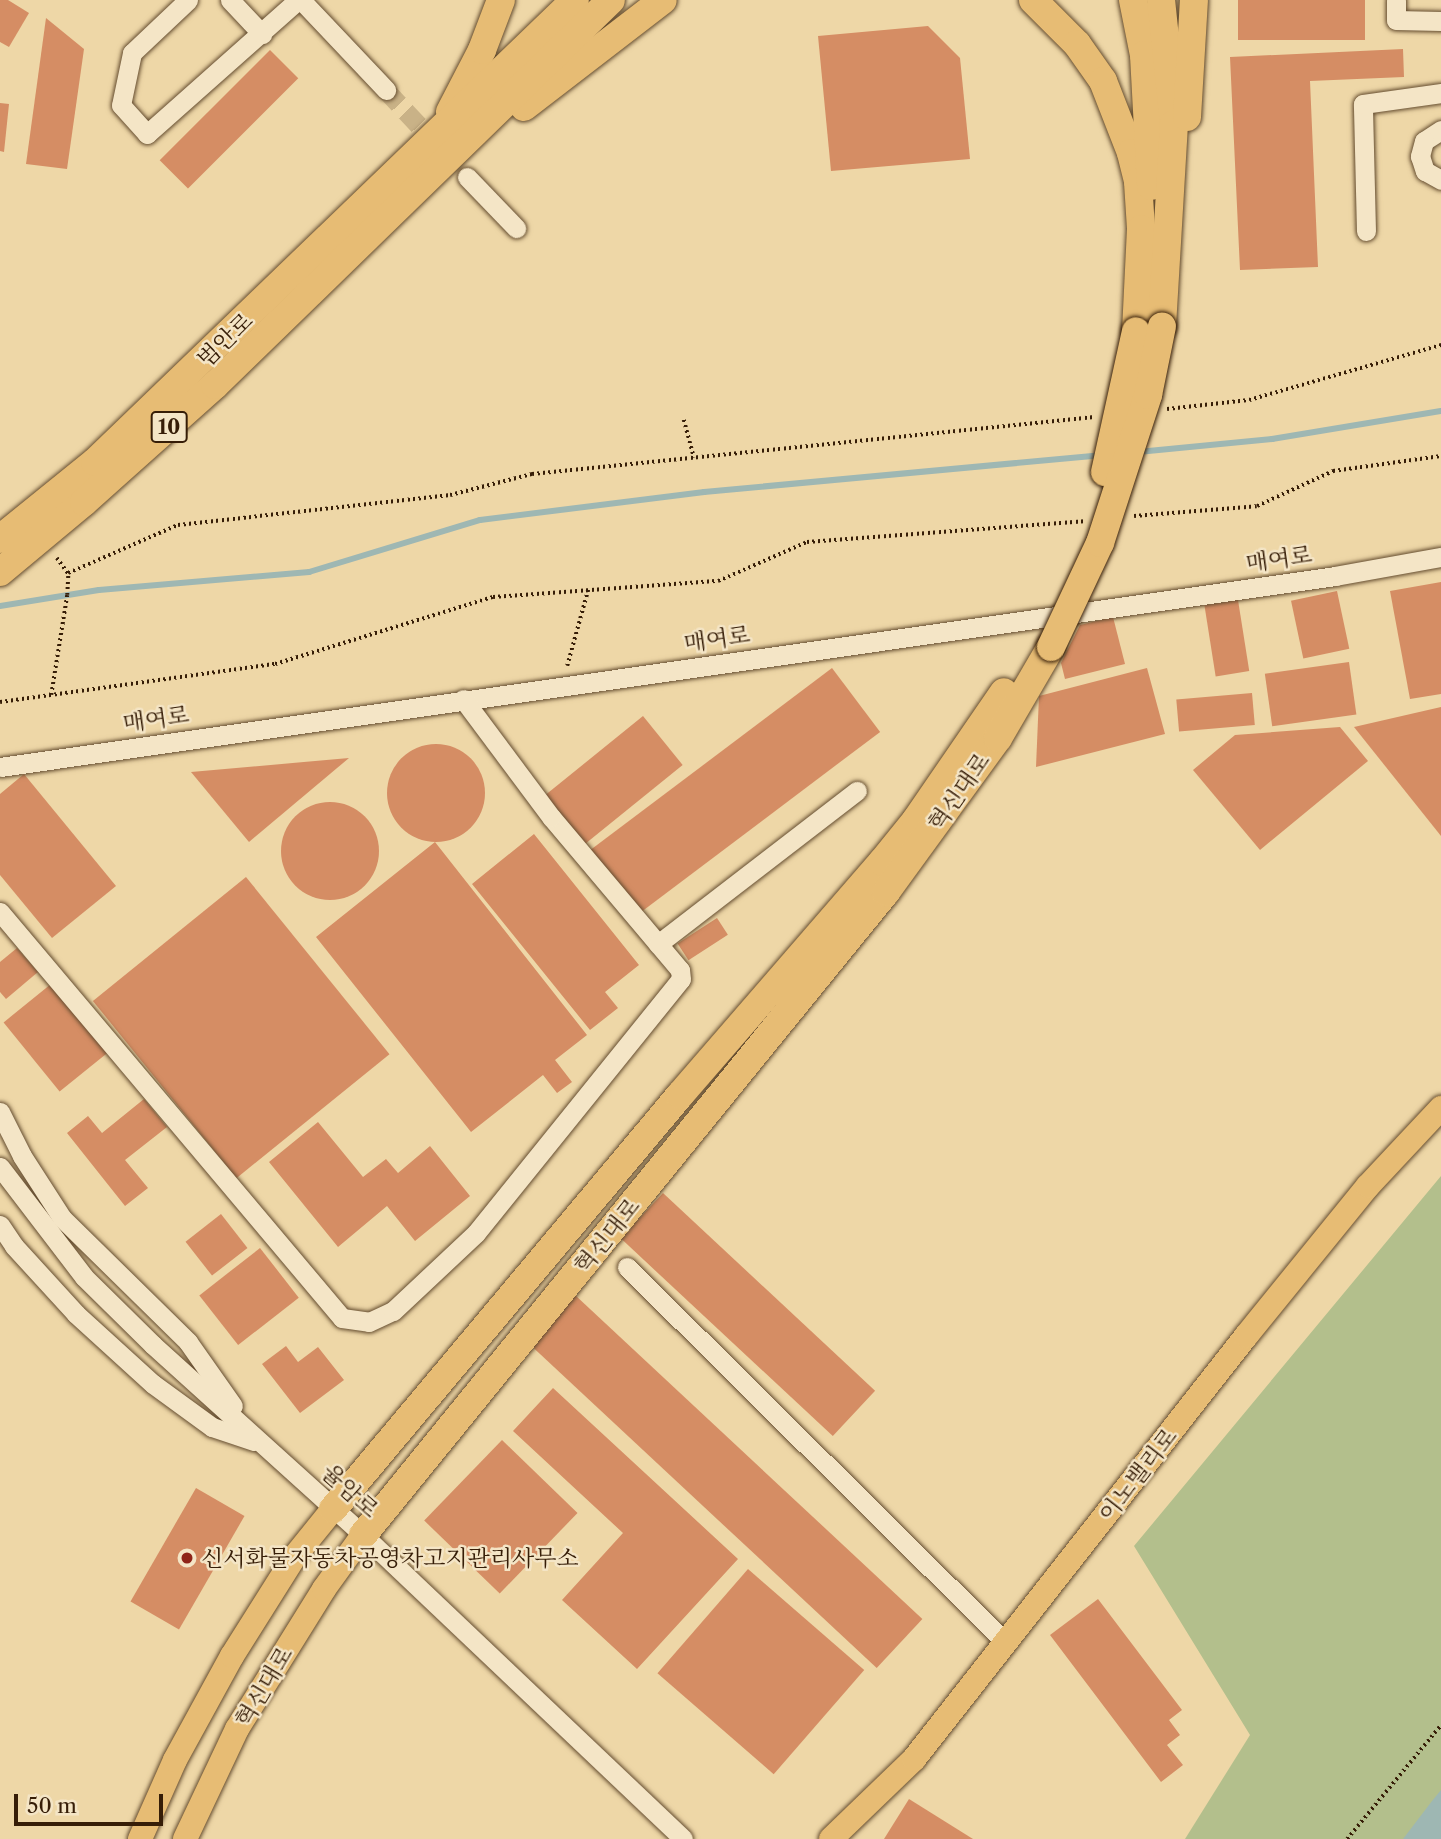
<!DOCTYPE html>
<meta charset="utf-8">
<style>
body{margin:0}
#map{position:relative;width:1441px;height:1839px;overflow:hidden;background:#eed7a7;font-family:"Libre Caslon Text","Noto Serif KR",serif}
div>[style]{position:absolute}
.green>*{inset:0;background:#b3bf8c}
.water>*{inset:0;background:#9eb7b3}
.stream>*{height:6px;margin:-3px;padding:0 3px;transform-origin:3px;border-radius:3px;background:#9eb7b3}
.building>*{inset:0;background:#d58d64;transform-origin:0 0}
.round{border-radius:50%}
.minor-tunnel>*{height:19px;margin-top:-9.5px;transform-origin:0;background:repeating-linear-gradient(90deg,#c9b287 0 19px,transparent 0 29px)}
.path>*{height:3.5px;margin-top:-1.75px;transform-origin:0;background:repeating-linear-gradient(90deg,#361d07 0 2px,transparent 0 5.5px)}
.roads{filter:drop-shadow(0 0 2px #644c2f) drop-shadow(0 0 2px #644c2f)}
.minor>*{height:19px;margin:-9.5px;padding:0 9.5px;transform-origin:9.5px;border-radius:9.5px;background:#f4e5c6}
.major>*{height:24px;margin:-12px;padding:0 12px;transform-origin:12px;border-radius:12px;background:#e7bc74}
.highway>*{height:28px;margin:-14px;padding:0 14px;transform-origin:14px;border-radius:14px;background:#e7bc74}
.bridges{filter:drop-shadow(0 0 2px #361d07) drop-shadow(0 0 2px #361d07)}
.highway-bridge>*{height:28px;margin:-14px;padding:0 14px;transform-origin:14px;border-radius:14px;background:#e7bc74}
.dots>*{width:19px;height:19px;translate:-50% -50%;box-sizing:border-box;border:4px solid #f4e5c6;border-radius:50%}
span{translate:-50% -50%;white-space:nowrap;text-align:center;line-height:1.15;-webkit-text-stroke:5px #f4e5c6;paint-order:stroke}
.shield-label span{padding:2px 5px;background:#f4e5c6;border:2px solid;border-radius:5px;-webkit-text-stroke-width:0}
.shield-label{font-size:21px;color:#361d07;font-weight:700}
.street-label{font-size:23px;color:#361d07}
.poi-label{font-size:23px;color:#361d07}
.left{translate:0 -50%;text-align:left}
.scale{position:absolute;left:14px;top:1794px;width:149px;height:32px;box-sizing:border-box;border:4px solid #361d07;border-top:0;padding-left:9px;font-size:21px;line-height:24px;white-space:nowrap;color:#361d07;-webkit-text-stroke:5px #f4e5c6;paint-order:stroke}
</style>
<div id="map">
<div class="green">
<i style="clip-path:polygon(1441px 1176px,1441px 1839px,1185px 1839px,1250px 1735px,1134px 1546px)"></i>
</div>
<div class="water">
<i style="clip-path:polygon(1441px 1790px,1441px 1839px,1403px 1839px,1432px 1801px)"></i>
</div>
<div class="stream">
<i style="left:1138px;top:452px;width:135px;rotate:-5.5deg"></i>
<i style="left:1272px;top:439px;width:171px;rotate:-9.4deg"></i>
<i style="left:0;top:606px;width:100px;rotate:-9.2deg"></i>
<i style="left:99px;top:590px;width:211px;rotate:-4.9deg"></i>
<i style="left:309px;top:572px;width:179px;rotate:-16.9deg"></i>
<i style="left:480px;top:520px;width:226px;rotate:-7.1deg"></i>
<i style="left:704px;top:492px;width:401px;rotate:-5.3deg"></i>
</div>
<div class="building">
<i style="clip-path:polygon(0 0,8px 0,29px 13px,9px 47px,0 42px)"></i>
<i style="left:1238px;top:0;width:127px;height:40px"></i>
<i style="clip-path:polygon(46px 18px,84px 49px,67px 169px,26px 164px)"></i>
<i style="clip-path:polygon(928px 26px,960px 58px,970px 159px,831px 171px,818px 36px)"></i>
<i style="clip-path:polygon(1403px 49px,1404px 77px,1310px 81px,1318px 267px,1240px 270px,1230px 57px)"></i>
<i style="left:270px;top:50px;width:40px;height:156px;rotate:45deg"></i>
<i style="clip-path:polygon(0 103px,9px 104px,4px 152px,0 151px)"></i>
<i style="clip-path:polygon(1441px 582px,1441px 694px,1410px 699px,1390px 591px)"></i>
<i style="left:1337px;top:591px;width:59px;height:47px;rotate:78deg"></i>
<i style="left:1238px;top:600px;width:72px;height:34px;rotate:81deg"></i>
<i style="clip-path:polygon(1113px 617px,1125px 664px,1065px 679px,1061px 663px,1080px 625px)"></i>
<i style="left:1349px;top:662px;width:53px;height:85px;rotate:82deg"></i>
<i style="left:832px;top:668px;width:80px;height:303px;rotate:53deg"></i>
<i style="clip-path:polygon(1147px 668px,1165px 734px,1036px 767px,1039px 696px)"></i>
<i style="left:1252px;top:693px;width:32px;height:76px;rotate:85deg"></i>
<i style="clip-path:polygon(1441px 707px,1441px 836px,1354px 727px)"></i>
<i style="left:643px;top:716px;width:63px;height:132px;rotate:51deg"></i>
<i style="clip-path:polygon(1340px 727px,1368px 761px,1260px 850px,1193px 770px,1235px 735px)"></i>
<i class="round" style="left:387px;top:744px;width:98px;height:98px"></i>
<i style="clip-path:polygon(349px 758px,249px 842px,191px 772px)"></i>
<i style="clip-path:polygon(24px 774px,116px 886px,52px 938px,0 875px,0 794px)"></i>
<i class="round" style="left:281px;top:802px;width:98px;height:98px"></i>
<i style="clip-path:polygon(534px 834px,639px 965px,605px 992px,618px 1008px,590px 1030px,472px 884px)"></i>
<i style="clip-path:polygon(435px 842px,587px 1035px,555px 1060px,572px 1082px,557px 1093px,543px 1075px,471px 1132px,316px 937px)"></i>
<i style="left:246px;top:877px;width:228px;height:197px;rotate:51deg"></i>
<i style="left:717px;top:918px;width:20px;height:47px;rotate:57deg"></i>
<i style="clip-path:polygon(17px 948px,38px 972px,6px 999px,0 992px,0 962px)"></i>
<i style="left:51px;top:984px;width:89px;height:61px;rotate:51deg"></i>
<i style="clip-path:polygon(144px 1099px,167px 1127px,125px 1160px,148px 1188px,125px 1206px,67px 1133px,88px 1116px,102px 1133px)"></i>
<i style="clip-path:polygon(318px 1122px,363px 1177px,386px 1159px,398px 1173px,430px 1146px,470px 1196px,415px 1241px,387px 1206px,338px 1247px,269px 1162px)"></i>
<i style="left:663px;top:1193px;width:290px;height:62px;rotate:43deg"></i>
<i style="left:221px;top:1214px;width:43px;height:45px;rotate:52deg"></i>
<i style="left:260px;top:1248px;width:63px;height:77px;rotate:52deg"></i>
<i style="left:575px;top:1295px;width:475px;height:67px;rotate:43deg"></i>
<i style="clip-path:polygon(286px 1346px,298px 1362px,318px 1347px,344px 1380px,300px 1413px,262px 1364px)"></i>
<i style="clip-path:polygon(553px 1388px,738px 1559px,637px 1669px,562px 1600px,623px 1533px,513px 1431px)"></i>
<i style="left:502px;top:1440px;width:105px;height:112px;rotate:44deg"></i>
<i style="left:196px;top:1488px;width:56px;height:131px;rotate:30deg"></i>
<i style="left:748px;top:1569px;width:154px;height:138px;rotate:41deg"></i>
<i style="clip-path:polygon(1098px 1599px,1182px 1710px,1169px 1720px,1180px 1735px,1167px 1745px,1183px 1765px,1161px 1782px,1050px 1635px)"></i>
<i style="clip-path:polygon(909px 1799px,973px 1839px,884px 1839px)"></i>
</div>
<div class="minor-tunnel">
<i style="left:386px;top:90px;width:119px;rotate:47deg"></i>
</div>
<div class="path">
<i style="left:1167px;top:409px;width:82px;rotate:-6.3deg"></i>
<i style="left:1249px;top:400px;width:200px;rotate:-16deg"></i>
<i style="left:684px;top:420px;width:39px;rotate:75deg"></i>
<i style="left:1134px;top:516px;width:123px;rotate:-4.6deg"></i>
<i style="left:1257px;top:506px;width:84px;rotate:-24.7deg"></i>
<i style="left:1333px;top:471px;width:109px;rotate:-7.9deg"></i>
<i style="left:57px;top:558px;width:19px;rotate:54deg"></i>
<i style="left:68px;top:573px;width:120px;rotate:-23.6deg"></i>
<i style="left:178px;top:525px;width:274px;rotate:-6.3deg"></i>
<i style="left:450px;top:495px;width:85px;rotate:-14.4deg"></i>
<i style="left:532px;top:474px;width:565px;rotate:-5.79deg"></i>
<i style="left:567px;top:666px;width:79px;rotate:-74.6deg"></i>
<i style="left:51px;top:695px;width:101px;rotate:-80.9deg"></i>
<i style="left:67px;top:595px;width:22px;rotate:-87deg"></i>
<i style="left:0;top:702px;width:278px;rotate:-7.9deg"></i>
<i style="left:275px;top:664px;width:228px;rotate:-17.1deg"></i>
<i style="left:493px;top:597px;width:226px;rotate:-4.1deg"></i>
<i style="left:718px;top:581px;width:97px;rotate:-23.7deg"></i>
<i style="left:807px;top:542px;width:278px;rotate:-4.3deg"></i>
<i style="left:1347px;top:1839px;width:148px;rotate:-50.5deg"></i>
</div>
<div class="roads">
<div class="minor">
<i style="left:188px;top:0;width:77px;rotate:136.6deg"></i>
<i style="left:132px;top:53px;width:53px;rotate:101.9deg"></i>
<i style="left:121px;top:105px;width:39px;rotate:48deg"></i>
<i style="left:147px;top:134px;width:202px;rotate:-41.6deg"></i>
<i style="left:230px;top:0;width:47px;rotate:46.7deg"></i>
<i style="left:301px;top:0;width:124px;rotate:46.6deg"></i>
<i style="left:1396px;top:0;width:20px;rotate:90deg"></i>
<i style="left:1396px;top:20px;width:45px;rotate:1.3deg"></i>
<i style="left:1441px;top:130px;width:20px;rotate:147deg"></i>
<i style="left:1424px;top:141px;width:16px;rotate:105deg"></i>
<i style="left:1420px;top:156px;width:16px;rotate:72deg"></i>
<i style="left:1425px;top:171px;width:18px;rotate:29deg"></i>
<i style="left:467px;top:177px;width:71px;rotate:46.1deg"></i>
<i style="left:1366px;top:231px;width:127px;rotate:-91.4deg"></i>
<i style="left:1363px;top:104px;width:79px;rotate:-8deg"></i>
<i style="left:0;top:767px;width:1349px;rotate:-8.14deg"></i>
<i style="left:1335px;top:576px;width:108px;rotate:-10.2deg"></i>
<i style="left:0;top:912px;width:531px;rotate:49.89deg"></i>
<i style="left:342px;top:1318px;width:27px;rotate:8deg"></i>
<i style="left:369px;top:1322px;width:26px;rotate:-25deg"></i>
<i style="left:393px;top:1311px;width:114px;rotate:-43.2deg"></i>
<i style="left:476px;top:1233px;width:326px;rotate:-51.1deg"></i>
<i style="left:681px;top:979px;width:9px;rotate:-96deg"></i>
<i style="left:680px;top:970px;width:200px;rotate:-130.1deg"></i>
<i style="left:551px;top:817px;width:147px;rotate:-126.7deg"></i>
<i style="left:658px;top:944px;width:251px;rotate:-37.6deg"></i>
<i style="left:0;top:1112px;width:49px;rotate:63.4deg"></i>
<i style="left:22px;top:1156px;width:74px;rotate:57.2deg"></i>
<i style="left:62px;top:1218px;width:177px;rotate:44.5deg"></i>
<i style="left:188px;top:1342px;width:78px;rotate:54.9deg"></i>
<i style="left:0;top:1167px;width:138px;rotate:52.6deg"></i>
<i style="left:84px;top:1277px;width:97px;rotate:44.6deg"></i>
<i style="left:153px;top:1345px;width:283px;rotate:42.1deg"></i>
<i style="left:363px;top:1535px;width:441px;rotate:43.5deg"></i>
<i style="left:0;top:1225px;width:25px;rotate:56deg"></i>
<i style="left:14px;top:1246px;width:92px;rotate:47.6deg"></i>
<i style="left:76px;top:1314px;width:104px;rotate:42.3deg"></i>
<i style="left:153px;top:1384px;width:73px;rotate:36.1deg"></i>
<i style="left:212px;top:1427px;width:44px;rotate:18.4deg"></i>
<i style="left:627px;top:1267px;width:534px;rotate:44.77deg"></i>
</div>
<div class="major">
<i style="left:140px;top:1839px;width:86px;rotate:-66.1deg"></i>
<i style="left:175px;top:1760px;width:119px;rotate:-61.3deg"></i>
<i style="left:232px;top:1656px;width:118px;rotate:-57.8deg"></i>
<i style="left:295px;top:1556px;width:60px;rotate:-51deg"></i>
<i style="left:185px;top:1839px;width:122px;rotate:-64.7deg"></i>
<i style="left:237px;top:1729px;width:165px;rotate:-58.1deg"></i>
<i style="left:324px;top:1589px;width:67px;rotate:-54.2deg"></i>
<i style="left:831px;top:1839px;width:115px;rotate:-43.9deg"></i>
<i style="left:914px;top:1759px;width:538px;rotate:-51.87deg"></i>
<i style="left:1246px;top:1336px;width:193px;rotate:-50.9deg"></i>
<i style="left:1368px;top:1186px;width:107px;rotate:-46.9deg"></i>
</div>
<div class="highway">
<i style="left:1033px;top:0;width:62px;rotate:45deg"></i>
<i style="left:1077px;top:44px;width:45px;rotate:54.9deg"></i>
<i style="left:1103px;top:81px;width:77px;rotate:68.7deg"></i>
<i style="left:1131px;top:153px;width:30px;rotate:76deg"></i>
<i style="left:1138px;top:182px;width:47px;rotate:86.3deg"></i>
<i style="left:1141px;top:229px;width:102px;rotate:92.8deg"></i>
<i style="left:1133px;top:0;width:56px;rotate:78.7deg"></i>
<i style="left:1144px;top:55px;width:131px;rotate:86.9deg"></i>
<i style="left:1161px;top:0;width:125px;rotate:84deg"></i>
<i style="left:1174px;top:124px;width:202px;rotate:93.4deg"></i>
<i style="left:524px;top:107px;width:175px;rotate:-37.6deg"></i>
<i style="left:450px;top:112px;width:70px;rotate:-62.7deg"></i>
<i style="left:482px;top:50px;width:53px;rotate:-69.2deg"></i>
<i style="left:1187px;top:117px;width:117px;rotate:-86.6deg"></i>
<i style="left:0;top:539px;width:122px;rotate:-39deg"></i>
<i style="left:95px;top:462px;width:666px;rotate:-43.91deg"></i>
<i style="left:0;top:572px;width:109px;rotate:-39.8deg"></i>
<i style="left:84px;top:502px;width:176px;rotate:-41.8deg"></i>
<i style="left:215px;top:385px;width:552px;rotate:-44.19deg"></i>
<i style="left:333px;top:1509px;width:540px;rotate:-50.03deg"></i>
<i style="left:680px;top:1095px;width:308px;rotate:-49.1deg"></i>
<i style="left:882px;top:862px;width:54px;rotate:-51deg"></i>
<i style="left:916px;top:820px;width:155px;rotate:-55.5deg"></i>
<i style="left:363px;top:1535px;width:829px;rotate:-50.88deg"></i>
<i style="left:886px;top:892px;width:190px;rotate:-54deg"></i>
<i style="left:998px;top:738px;width:105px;rotate:-59.8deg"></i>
</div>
</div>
<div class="bridges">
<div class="highway-bridge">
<i style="left:1105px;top:472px;width:144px;rotate:-77.6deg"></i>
<i style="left:1051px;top:647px;width:115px;rotate:-64.8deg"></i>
<i style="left:1100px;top:543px;width:156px;rotate:-72deg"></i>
<i style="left:1148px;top:395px;width:70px;rotate:-78.5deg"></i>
</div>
</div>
<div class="dots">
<i style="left:187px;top:1558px;background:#8f2418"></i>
</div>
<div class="shield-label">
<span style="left:169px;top:427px">10</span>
</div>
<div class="street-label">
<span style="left:225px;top:340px;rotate:-44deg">범안로</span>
<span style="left:1279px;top:559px;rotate:-8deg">매여로</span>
<span style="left:717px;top:639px;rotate:-8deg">매여로</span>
<span style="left:156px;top:719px;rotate:-8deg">매여로</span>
<span style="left:959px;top:792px;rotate:-55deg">혁신대로</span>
<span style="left:607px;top:1236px;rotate:-51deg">혁신대로</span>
<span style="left:1138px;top:1475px;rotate:-52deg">이노밸리로</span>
<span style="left:350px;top:1491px;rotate:42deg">율암로</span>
<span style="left:264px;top:1687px;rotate:-59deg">혁신대로</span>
</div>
<div class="poi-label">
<span class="left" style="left:201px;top:1558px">신서화물자동차공영차고지관리사무소</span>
</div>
<div class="scale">50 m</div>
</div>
